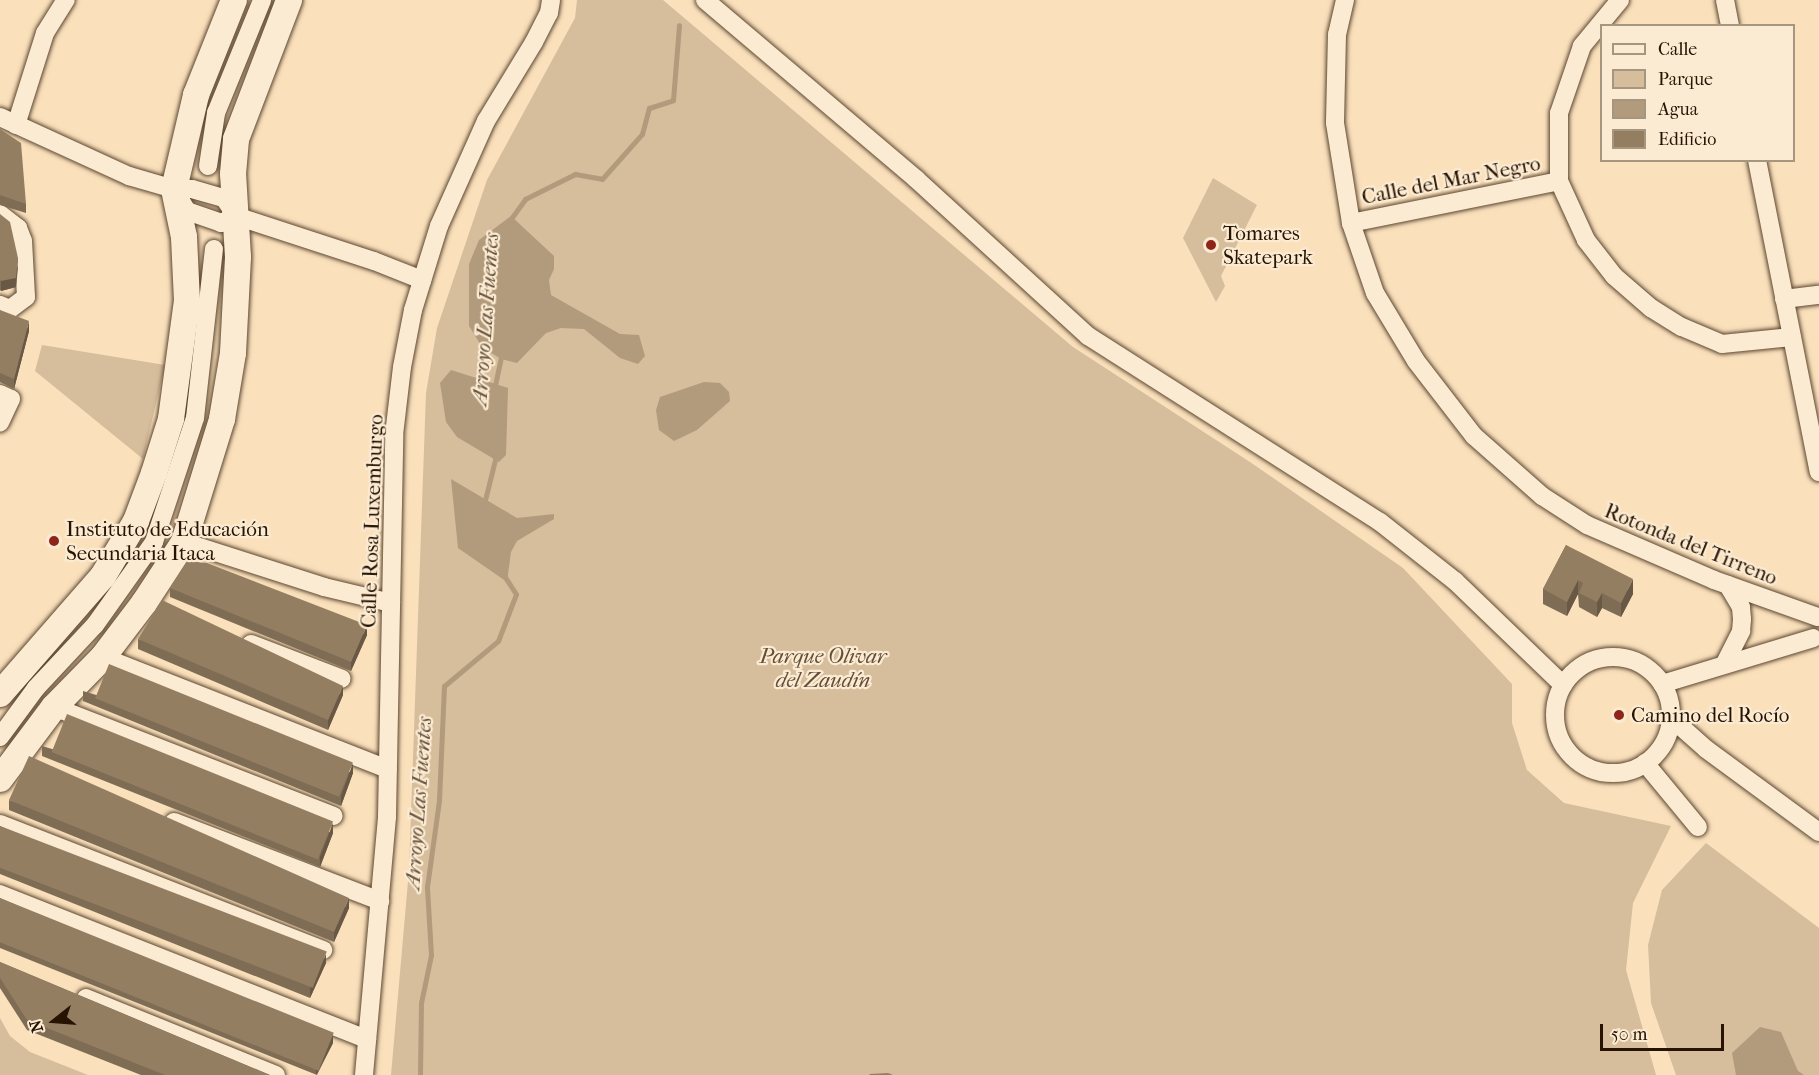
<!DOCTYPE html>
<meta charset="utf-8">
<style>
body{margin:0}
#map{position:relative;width:1819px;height:1075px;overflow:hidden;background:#fae0bb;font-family:"IM FELL French Canon",serif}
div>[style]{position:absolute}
.green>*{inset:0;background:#d6bd9c}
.water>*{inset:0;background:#b29a7c}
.stream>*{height:5px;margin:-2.5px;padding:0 2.5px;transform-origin:2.5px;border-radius:2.5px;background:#b29a7c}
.roads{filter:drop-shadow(0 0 2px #5b4630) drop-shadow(0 0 2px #5b4630)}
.street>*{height:18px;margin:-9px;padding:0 9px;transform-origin:9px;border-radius:9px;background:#fcebd3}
.street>.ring{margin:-9px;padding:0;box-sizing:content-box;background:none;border:18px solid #fcebd3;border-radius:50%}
.secondary>*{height:26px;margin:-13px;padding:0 13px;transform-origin:13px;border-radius:13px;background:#fcebd3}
.wall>*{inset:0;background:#7f6c54}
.shaded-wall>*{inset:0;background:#685845}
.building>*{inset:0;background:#947e62;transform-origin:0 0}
.dots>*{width:16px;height:16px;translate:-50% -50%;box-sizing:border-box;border:3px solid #fcebd3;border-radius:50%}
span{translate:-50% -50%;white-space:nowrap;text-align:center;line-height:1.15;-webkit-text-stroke:4.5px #fcebd3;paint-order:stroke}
.street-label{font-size:21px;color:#261302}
.poi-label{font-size:21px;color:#261302}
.left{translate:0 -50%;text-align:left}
.park-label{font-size:21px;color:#644e38;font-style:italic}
.water-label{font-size:22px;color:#655039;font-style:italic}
.legend{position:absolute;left:1600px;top:24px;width:195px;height:138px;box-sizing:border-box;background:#fcebd3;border:2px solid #a6957f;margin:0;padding:8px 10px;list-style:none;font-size:18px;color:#261302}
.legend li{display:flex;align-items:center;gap:12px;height:30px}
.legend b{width:30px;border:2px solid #a6957f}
.north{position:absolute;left:24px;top:991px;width:60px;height:60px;-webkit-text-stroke:4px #fcebd3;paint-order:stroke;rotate:253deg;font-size:16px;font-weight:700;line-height:24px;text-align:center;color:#261302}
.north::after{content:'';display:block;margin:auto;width:21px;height:27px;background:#261302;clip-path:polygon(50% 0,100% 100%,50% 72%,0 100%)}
.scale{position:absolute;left:1600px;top:1024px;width:124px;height:27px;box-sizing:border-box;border:3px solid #261302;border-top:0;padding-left:8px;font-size:18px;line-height:21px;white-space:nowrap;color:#261302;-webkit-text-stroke:4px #fcebd3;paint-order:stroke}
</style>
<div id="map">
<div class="green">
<i style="clip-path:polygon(577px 0,663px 0,1073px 347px,1253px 464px,1403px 568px,1512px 684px,1512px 723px,1527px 770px,1564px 803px,1671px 826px,1633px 903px,1626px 970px,1656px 1075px,391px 1075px,409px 870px,426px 393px,437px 328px,487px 180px,575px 18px)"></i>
<i style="clip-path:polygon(1213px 178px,1257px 205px,1221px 276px,1225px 286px,1216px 302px,1183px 238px)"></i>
<i style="clip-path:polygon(42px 345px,165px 365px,143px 459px,35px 371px)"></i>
<i style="clip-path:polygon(1706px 843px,1819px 928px,1819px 1075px,1676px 1075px,1651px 1003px,1648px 945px,1662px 890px)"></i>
<i style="clip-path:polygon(0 1018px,10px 1036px,30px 1052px,88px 1075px,0 1075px)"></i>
</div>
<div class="water">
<i style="clip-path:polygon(511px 216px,554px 256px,554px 269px,549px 280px,551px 295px,620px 334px,639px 335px,645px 356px,638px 364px,620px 358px,584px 329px,561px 328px,546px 333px,517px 363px,501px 359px,482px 347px,469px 326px,469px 264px,479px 240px)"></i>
<i style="clip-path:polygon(451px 370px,508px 388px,506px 455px,499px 462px,457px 437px,446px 422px,440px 383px)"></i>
<i style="clip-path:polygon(704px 382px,720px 383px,729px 392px,730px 401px,697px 430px,674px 441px,659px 430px,656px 410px,660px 397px)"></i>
<i style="clip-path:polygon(451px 479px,517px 518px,554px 514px,554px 519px,517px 541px,511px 552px,507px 582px,458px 548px)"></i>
<i style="clip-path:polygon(1760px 1027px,1781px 1032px,1798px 1071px,1804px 1075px,1736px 1075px,1732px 1053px)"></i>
</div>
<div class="stream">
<i style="left:510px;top:220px;width:26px;rotate:-54deg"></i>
<i style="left:525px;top:199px;width:56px;rotate:-26.6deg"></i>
<i style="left:575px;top:174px;width:27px;rotate:10deg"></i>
<i style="left:602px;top:179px;width:60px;rotate:-48.4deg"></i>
<i style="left:642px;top:134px;width:27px;rotate:-75deg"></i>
<i style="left:649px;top:108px;width:25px;rotate:-18deg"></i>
<i style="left:673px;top:100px;width:75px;rotate:-85.4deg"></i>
<i style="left:494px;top:390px;width:39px;rotate:-78deg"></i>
<i style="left:484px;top:504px;width:49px;rotate:-76deg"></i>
<i style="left:420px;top:1075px;width:72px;rotate:-89.2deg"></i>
<i style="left:421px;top:1003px;width:49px;rotate:-78.2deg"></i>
<i style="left:431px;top:955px;width:68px;rotate:-93.4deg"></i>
<i style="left:427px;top:887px;width:88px;rotate:-82.1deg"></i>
<i style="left:439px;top:800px;width:114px;rotate:-87.5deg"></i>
<i style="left:444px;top:686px;width:70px;rotate:-39.8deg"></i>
<i style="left:498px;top:641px;width:50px;rotate:-69deg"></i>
<i style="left:516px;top:594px;width:20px;rotate:-123deg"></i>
</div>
<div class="roads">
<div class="street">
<i style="left:705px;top:0;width:277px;rotate:40.3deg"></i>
<i style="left:916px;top:179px;width:233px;rotate:42.4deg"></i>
<i style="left:1088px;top:336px;width:346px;rotate:32.5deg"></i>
<i style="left:1380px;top:522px;width:95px;rotate:38.2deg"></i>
<i style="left:1455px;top:581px;width:150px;rotate:43.9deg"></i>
<i style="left:1345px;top:0;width:35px;rotate:103deg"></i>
<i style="left:1337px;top:34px;width:89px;rotate:91.3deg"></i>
<i style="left:1335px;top:123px;width:101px;rotate:80.9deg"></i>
<i style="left:1351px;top:223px;width:74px;rotate:71.1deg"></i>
<i style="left:1375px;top:293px;width:79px;rotate:58.9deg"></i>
<i style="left:1416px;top:361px;width:95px;rotate:52.3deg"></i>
<i style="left:1474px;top:436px;width:91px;rotate:41.4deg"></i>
<i style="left:1542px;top:496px;width:54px;rotate:32.8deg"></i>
<i style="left:1587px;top:525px;width:138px;rotate:23.4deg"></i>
<i style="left:1714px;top:580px;width:110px;rotate:19.6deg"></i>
<i style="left:1620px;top:0;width:60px;rotate:129.6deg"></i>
<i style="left:1582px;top:46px;width:71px;rotate:108.9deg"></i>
<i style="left:1559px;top:113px;width:68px;rotate:90deg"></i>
<i style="left:1559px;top:181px;width:65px;rotate:65.4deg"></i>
<i style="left:1586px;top:240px;width:46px;rotate:52.1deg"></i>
<i style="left:1614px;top:276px;width:49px;rotate:40.9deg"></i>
<i style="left:1651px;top:308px;width:36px;rotate:32deg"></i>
<i style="left:1682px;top:327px;width:43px;rotate:23deg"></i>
<i style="left:1722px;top:344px;width:70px;rotate:-5.7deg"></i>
<i style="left:1725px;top:0;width:26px;rotate:79deg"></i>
<i style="left:0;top:117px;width:142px;rotate:24.6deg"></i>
<i style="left:129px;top:176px;width:47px;rotate:16.1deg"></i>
<i style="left:174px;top:189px;width:18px"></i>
<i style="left:192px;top:189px;width:33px;rotate:16deg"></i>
<i style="left:224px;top:198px;width:22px;rotate:56deg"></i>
<i style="left:16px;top:125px;width:96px;rotate:-72.5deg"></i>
<i style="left:45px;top:33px;width:39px;rotate:-58deg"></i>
<i style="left:1757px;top:160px;width:318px;rotate:78.8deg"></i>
<i style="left:208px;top:166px;width:54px;rotate:-81.4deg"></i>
<i style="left:216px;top:113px;width:122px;rotate:-67.8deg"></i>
<i style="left:178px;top:196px;width:17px;rotate:59deg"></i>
<i style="left:187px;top:211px;width:36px;rotate:19deg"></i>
<i style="left:221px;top:223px;width:17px;rotate:-25deg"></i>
<i style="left:0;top:214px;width:23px;rotate:38deg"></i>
<i style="left:18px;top:228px;width:14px;rotate:69deg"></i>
<i style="left:23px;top:241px;width:56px;rotate:86.9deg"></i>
<i style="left:26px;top:297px;width:20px;rotate:143deg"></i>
<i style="left:10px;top:309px;width:11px;rotate:-158deg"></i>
<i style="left:236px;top:216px;width:145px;rotate:18.1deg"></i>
<i style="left:374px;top:261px;width:52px;rotate:21.6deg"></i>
<i style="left:1351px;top:223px;width:212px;rotate:-11.4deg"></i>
<i style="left:1784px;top:299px;width:35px;rotate:-7deg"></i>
<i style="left:0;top:394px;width:12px;rotate:24deg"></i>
<i style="left:11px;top:399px;width:26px;rotate:115deg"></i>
<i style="left:184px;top:542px;width:147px;rotate:17.8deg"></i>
<i style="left:324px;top:587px;width:69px;rotate:13.4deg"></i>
<i style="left:251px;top:644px;width:97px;rotate:21deg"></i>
<i style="left:103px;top:657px;width:306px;rotate:21.5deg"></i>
<i class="ring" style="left:1555px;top:657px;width:98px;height:98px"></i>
<i style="left:1725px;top:663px;width:36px;rotate:-63deg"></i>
<i style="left:1741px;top:631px;width:12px;rotate:-85deg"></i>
<i style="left:1742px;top:619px;width:12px;rotate:-95deg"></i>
<i style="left:1741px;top:607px;width:26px;rotate:-121deg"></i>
<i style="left:1662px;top:684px;width:158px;rotate:-16.9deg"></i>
<i style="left:54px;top:707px;width:300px;rotate:21.3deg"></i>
<i style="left:1670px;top:717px;width:48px;rotate:41.6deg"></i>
<i style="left:1706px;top:749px;width:140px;rotate:36.3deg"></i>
<i style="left:0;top:737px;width:61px;rotate:-53.7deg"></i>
<i style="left:36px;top:688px;width:86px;rotate:-46.9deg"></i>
<i style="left:95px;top:625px;width:102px;rotate:-54.6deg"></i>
<i style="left:154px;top:542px;width:131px;rotate:-71.7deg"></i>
<i style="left:195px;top:418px;width:170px;rotate:-83.6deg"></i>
<i style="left:1645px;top:763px;width:83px;rotate:50.4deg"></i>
<i style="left:174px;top:822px;width:221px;rotate:21deg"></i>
<i style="left:0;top:824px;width:347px;rotate:21.3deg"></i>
<i style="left:0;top:894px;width:395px;rotate:21.6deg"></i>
<i style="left:86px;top:998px;width:205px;rotate:22.1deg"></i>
<i style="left:364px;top:1075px;width:260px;rotate:-84.9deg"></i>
<i style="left:387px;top:816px;width:381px;rotate:-88.9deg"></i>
<i style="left:394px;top:435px;width:68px;rotate:-83.3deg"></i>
<i style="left:402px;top:367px;width:58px;rotate:-79.1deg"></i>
<i style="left:413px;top:310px;width:88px;rotate:-72.8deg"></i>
<i style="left:439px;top:226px;width:115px;rotate:-65.9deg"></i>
<i style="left:486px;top:121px;width:92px;rotate:-58.7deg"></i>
<i style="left:534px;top:42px;width:33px;rotate:-63deg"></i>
<i style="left:549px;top:13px;width:13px;rotate:-81deg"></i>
</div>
<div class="secondary">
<i style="left:0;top:694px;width:157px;rotate:-48.9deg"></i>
<i style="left:103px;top:576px;width:64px;rotate:-59deg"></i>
<i style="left:136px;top:521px;width:51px;rotate:-69.4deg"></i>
<i style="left:154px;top:473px;width:57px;rotate:-72.5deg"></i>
<i style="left:171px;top:419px;width:119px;rotate:-82.3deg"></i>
<i style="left:187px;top:301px;width:64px;rotate:-92.7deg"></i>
<i style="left:184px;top:237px;width:49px;rotate:-101.8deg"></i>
<i style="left:174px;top:189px;width:97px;rotate:-76.8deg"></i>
<i style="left:196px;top:95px;width:102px;rotate:-68.2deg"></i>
<i style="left:0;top:779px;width:90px;rotate:-53.1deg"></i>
<i style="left:54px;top:707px;width:70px;rotate:-45.6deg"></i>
<i style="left:103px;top:657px;width:68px;rotate:-52.8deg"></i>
<i style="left:144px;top:603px;width:73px;rotate:-56.7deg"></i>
<i style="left:184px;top:542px;width:129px;rotate:-72.8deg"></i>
<i style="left:222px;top:419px;width:67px;rotate:-80.5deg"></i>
<i style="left:233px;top:353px;width:96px;rotate:-87deg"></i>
<i style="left:238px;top:257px;width:83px;rotate:-93.4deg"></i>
<i style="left:233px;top:174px;width:35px;rotate:-85deg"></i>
<i style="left:236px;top:139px;width:149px;rotate:-69.1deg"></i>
</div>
</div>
<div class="wall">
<i style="clip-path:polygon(0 129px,26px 204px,26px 213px,0 205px)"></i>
<i style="clip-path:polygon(0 214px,18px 268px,16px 287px,1px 291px,0 290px)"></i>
<i style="clip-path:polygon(0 310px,29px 331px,14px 389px,0 382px)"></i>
<i style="clip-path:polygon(1566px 545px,1633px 594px,1621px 617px,1602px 608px,1597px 617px,1579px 607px,1578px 594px,1567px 616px,1543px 604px,1543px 589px)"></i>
<i style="clip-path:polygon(170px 588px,367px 635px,351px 671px,170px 597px)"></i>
<i style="clip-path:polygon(138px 639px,343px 695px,328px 730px,138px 649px)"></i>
<i style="clip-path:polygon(83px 691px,353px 773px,341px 806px,83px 701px)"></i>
<i style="clip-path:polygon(42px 746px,333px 833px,320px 867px,42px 756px)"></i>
<i style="clip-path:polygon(9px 800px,349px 908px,334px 942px,9px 810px)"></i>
<i style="clip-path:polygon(0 826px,326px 963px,310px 998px,0 874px)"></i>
<i style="clip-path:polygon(0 898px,333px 1043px,317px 1075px,0 948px)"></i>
<i style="clip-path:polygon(0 962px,270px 1075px,141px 1075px,27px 1030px,0 988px)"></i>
</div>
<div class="shaded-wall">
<i style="clip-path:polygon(18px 258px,16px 287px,1px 291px,1px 281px)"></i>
<i style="clip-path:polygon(29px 321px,29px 331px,14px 389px,14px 379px)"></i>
<i style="clip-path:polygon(1633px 579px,1633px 594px,1621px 617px,1621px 603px)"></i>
<i style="clip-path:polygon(1578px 580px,1578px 594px,1567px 616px,1567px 602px)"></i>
<i style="clip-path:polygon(1602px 593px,1602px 608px,1597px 617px,1597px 602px)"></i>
<i style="clip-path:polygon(367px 625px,367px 635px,351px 671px,351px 662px)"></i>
<i style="clip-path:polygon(343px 686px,343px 695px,328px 730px,328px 720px)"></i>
<i style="clip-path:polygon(353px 763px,353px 773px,341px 806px,341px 796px)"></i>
<i style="clip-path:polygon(333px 823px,333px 833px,320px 867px,320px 857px)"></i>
<i style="clip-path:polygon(349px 898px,349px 908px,334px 942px,334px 932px)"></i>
<i style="clip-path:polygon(326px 954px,326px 963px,310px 998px,310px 989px)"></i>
<i style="clip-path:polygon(333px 1034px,333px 1043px,316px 1075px,316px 1066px)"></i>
</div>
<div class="building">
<i style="clip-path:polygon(0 129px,21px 143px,26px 204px,0 195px)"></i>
<i style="clip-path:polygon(0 214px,10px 222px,18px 258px,16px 278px,1px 281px,0 280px)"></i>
<i style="clip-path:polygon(0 310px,29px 321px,14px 379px,0 373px)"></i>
<i style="clip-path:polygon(1566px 545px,1633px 579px,1621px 603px,1602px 593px,1597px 602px,1579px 593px,1583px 583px,1578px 580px,1567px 602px,1543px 589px)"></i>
<i style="clip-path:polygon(187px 561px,207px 563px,367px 625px,351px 662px,170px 588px)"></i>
<i style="clip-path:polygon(162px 600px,343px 686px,328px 720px,138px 639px)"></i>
<i style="left:109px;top:664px;width:263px;height:37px;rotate:22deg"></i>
<i style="left:67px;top:714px;width:287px;height:41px;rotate:22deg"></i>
<i style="clip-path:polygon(29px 756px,349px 898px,334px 932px,9px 800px)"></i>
<i style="left:0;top:826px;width:350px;height:39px;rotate:21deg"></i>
<i style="left:0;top:898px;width:360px;height:41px;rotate:22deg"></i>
<i style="clip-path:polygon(0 962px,270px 1075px,165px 1075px,27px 1020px,0 978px)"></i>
<i style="clip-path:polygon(888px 1073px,893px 1075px,869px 1075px,870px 1074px)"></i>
</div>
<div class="dots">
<i style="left:1211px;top:245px;background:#8f2418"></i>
<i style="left:54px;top:541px;background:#8f2418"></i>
<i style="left:1619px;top:715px;background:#8f2418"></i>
</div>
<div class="street-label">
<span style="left:1451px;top:180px;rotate:-11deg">Calle del Mar Negro</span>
<span style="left:372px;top:521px;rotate:-88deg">Calle Rosa Luxemburgo</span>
<span style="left:1691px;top:544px;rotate:22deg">Rotonda del Tirreno</span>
</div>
<div class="poi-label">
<span class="left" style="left:1223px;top:245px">Tomares<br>Skatepark</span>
<span class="left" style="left:66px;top:541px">Instituto de Educación<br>Secundaria Itaca</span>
<span class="left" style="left:1631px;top:715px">Camino del Rocío</span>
</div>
<div class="park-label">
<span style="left:823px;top:668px">Parque Olivar<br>del Zaudín</span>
</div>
<div class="water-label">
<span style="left:486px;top:319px;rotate:-86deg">Arroyo Las Fuentes</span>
<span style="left:419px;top:803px;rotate:-86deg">Arroyo Las Fuentes</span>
</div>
<ul class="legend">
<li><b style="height:8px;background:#fcebd3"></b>Calle</li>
<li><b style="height:16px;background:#d6bd9c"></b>Parque</li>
<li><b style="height:16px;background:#b29a7c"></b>Agua</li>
<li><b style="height:16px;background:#947e62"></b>Edificio</li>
</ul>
<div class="north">N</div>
<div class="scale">50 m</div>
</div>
